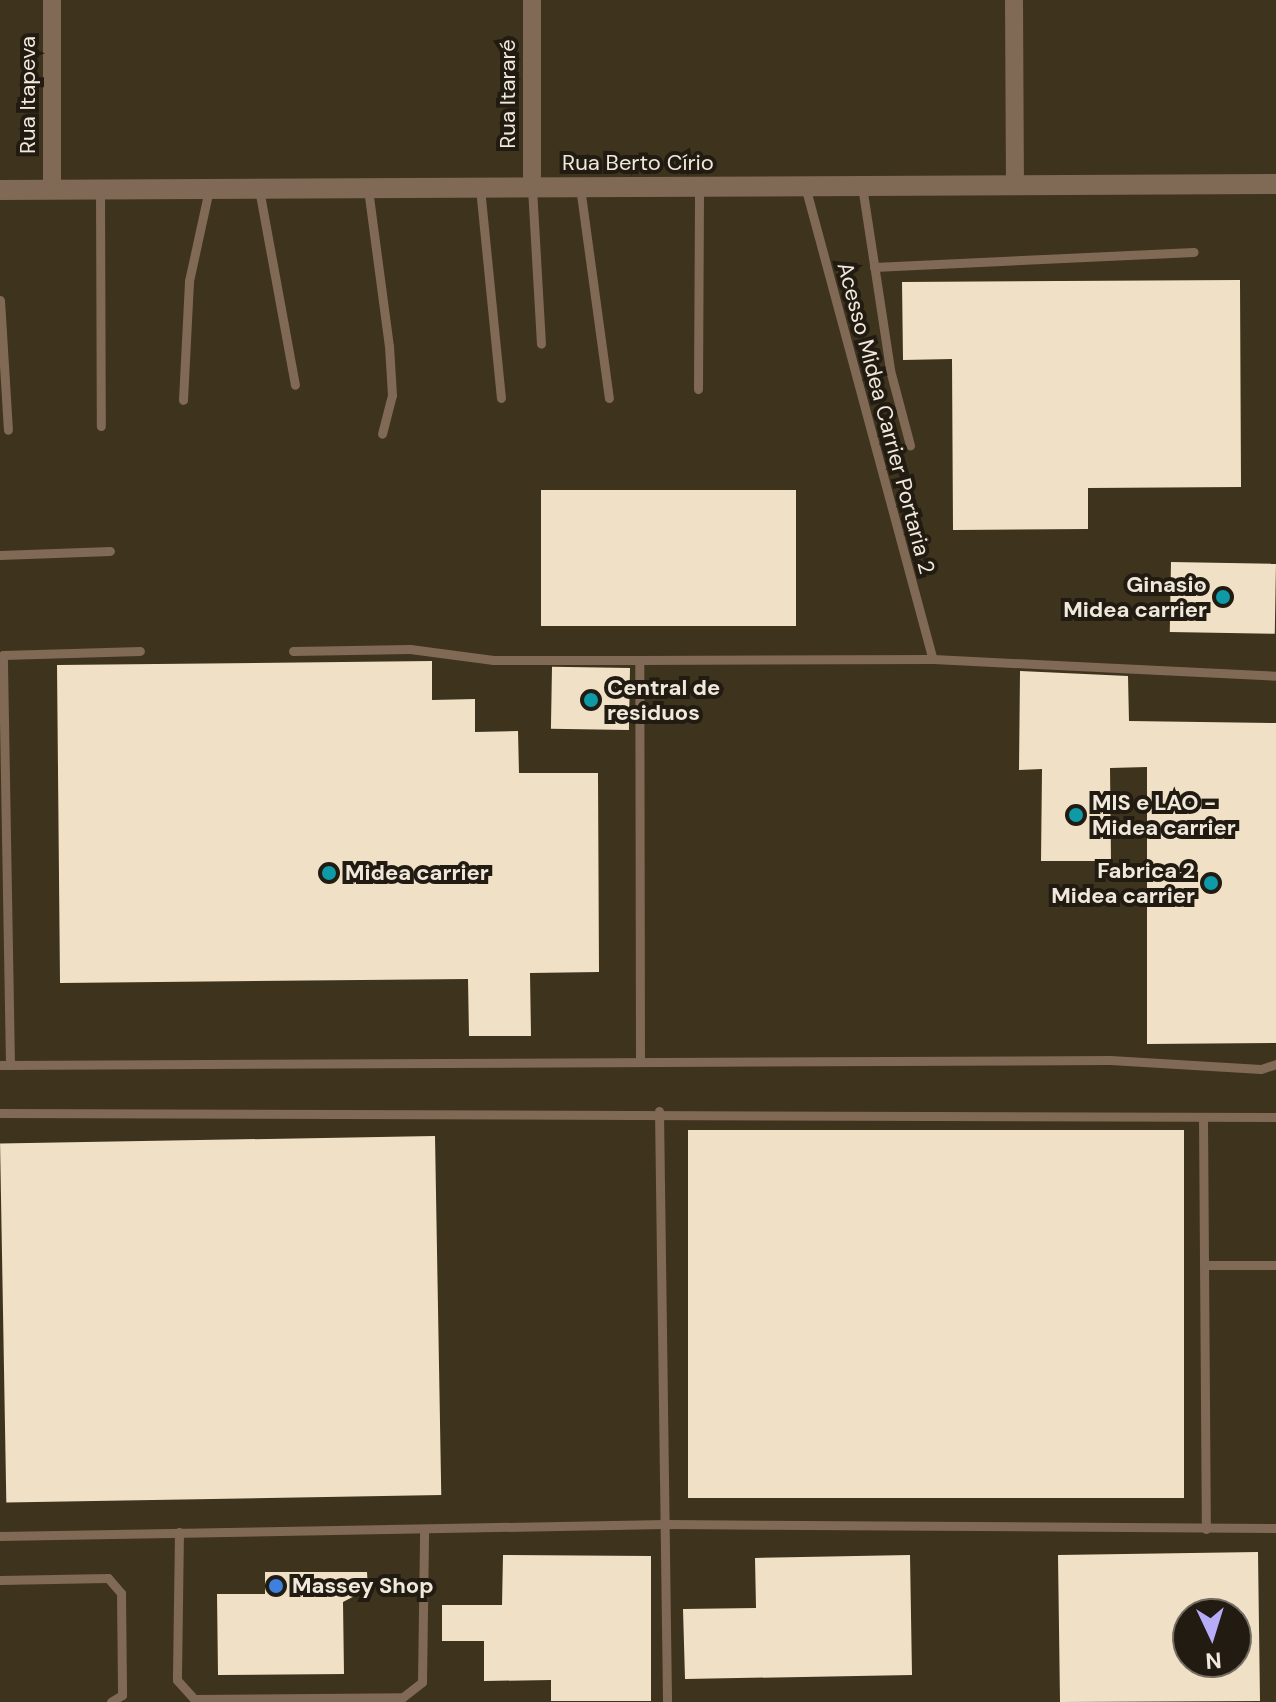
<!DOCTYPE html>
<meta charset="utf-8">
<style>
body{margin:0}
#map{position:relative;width:1276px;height:1702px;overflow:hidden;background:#3e331d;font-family:"DM Sans",sans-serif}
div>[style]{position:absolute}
.building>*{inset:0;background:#f0e1c6;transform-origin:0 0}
.service>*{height:9px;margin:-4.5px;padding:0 4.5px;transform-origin:4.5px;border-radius:4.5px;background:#806955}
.minor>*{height:18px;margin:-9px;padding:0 9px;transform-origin:9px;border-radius:9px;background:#806955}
.tertiary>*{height:20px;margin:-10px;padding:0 10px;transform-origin:10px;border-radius:10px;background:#806955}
.dots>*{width:22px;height:22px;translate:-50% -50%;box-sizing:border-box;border:4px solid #211b12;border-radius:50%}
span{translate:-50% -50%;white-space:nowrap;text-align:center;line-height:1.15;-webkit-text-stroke:8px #211b12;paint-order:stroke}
.street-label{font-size:22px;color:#f0e8db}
.poi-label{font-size:22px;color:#f0e8db;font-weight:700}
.right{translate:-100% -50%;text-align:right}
.left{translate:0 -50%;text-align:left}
.north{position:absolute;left:1172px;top:1598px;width:80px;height:80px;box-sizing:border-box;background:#211b12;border:2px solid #746d62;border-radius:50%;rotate:176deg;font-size:22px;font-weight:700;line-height:32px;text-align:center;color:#f0e8db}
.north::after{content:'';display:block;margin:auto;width:28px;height:36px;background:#b6acf8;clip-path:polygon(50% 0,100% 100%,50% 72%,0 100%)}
</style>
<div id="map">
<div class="building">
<i style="clip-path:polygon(1240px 280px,1241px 487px,1088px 488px,1088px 529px,953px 530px,952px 359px,903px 360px,902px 282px)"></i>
<i style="left:796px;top:490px;width:136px;height:255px;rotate:90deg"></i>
<i style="left:1171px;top:562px;width:105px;height:70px;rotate:1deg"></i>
<i style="clip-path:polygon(432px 661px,432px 700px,475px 699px,475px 732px,518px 731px,519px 773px,598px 773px,599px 972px,530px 973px,531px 1036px,469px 1036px,468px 979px,60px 983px,57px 665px)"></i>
<i style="left:630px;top:668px;width:62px;height:78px;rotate:91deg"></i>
<i style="clip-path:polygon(1020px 671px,1128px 676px,1129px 721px,1276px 723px,1276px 1043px,1147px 1044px,1147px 767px,1110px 768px,1111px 861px,1041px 861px,1042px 769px,1019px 770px)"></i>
<i style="left:1184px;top:1130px;width:368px;height:496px;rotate:90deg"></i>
<i style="left:435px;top:1136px;width:359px;height:435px;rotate:89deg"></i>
<i style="clip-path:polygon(evenodd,1258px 1552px,1260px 1701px,1060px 1702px,1058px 1555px,1258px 1552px,1188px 1614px,1236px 1614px,1236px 1662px,1188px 1662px,1188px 1614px)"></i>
<i style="clip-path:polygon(503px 1555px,651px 1556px,651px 1701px,551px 1701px,551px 1680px,484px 1681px,484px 1641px,442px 1641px,442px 1605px,502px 1605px)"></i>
<i style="clip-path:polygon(910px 1555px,912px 1675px,685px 1679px,683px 1609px,756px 1608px,755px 1558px)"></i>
<i style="clip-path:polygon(265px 1572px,367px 1572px,368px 1589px,343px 1602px,344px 1674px,218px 1675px,217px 1594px,265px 1594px)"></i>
</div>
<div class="service">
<i style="left:805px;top:186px;width:490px;rotate:74.9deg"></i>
<i style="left:862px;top:186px;width:186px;rotate:81.3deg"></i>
<i style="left:890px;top:370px;width:78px;rotate:75.1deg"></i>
<i style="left:580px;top:187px;width:213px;rotate:82.2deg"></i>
<i style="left:480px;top:188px;width:211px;rotate:84.3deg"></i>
<i style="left:532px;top:188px;width:156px;rotate:86.7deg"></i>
<i style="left:259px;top:189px;width:199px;rotate:79.6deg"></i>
<i style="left:368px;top:189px;width:158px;rotate:82.4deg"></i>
<i style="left:389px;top:346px;width:49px;rotate:86.5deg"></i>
<i style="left:392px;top:395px;width:40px;rotate:104.4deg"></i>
<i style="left:100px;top:190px;width:236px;rotate:89.8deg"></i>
<i style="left:874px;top:267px;width:320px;rotate:-2.7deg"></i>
<i style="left:0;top:300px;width:130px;rotate:86.5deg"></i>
<i style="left:698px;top:389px;width:202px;rotate:-89.7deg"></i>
<i style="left:183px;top:400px;width:119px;rotate:-87.1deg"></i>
<i style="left:189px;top:281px;width:94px;rotate:-77.7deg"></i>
<i style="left:0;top:555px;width:110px;rotate:-2.1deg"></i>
<i style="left:293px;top:651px;width:117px;rotate:-1deg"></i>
<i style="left:410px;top:649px;width:84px;rotate:7.5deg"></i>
<i style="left:493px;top:660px;width:146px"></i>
<i style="left:640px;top:1061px;width:401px;rotate:-90.1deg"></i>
<i style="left:639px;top:660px;width:294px;rotate:-0.2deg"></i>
<i style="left:933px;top:659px;width:343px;rotate:2.8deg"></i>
<i style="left:0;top:1065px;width:1110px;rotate:-0.26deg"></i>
<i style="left:1110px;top:1060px;width:151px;rotate:3.4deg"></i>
<i style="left:1261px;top:1069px;width:16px;rotate:-18deg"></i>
<i style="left:10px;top:1065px;width:410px;rotate:-91deg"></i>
<i style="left:3px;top:655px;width:137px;rotate:-1.7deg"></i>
<i style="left:659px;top:1111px;width:591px;rotate:89.22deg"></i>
<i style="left:0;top:1113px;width:1276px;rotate:0.18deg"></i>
<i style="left:1203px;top:1118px;width:411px;rotate:89.6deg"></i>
<i style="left:1204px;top:1265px;width:72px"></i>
<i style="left:179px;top:1532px;width:148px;rotate:90.8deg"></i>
<i style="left:177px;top:1680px;width:25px;rotate:48deg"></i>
<i style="left:194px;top:1699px;width:209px;rotate:-0.5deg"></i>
<i style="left:403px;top:1697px;width:24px;rotate:-38deg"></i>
<i style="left:422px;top:1682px;width:152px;rotate:-89.2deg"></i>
<i style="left:0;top:1536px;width:665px;rotate:-1.03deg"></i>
<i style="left:665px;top:1524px;width:611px;rotate:0.38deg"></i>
<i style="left:0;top:1580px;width:108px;rotate:-1.1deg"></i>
<i style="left:108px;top:1578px;width:20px;rotate:49deg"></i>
<i style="left:121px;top:1593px;width:102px;rotate:89.4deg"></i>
<i style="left:122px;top:1695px;width:13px;rotate:148deg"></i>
</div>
<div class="minor">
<i style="left:532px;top:0;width:188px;rotate:90deg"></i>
<i style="left:1014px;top:0;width:185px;rotate:89.7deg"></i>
<i style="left:52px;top:190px;width:190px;rotate:-90deg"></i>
</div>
<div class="tertiary">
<i style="left:0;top:190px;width:1276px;rotate:-0.27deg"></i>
</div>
<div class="dots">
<i style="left:1223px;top:597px;background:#0f9aa8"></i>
<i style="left:591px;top:700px;background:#0f9aa8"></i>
<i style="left:1076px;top:815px;background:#0f9aa8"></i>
<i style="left:329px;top:873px;background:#0f9aa8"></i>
<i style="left:1211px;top:883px;background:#0f9aa8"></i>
<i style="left:276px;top:1586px;background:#3f7fe0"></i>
</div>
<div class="street-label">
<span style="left:508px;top:94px;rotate:-90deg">Rua Itararé</span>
<span style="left:28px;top:95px;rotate:-90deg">Rua Itapeva</span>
<span style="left:638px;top:163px">Rua Berto Círio</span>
<span style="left:886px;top:418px;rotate:75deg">Acesso Midea Carrier Portaria 2</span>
</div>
<div class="poi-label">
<span class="right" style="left:1207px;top:597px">Ginasio<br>Midea carrier</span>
<span class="left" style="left:607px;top:700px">Central de<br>residuos</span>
<span class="left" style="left:1092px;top:815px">MIS e LAO -<br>Midea carrier</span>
<span class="right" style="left:1195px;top:883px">Fabrica 2<br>Midea carrier</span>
<span class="left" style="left:345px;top:873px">Midea carrier</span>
<span class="left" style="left:292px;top:1586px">Massey Shop</span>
</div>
<div class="north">N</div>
</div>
